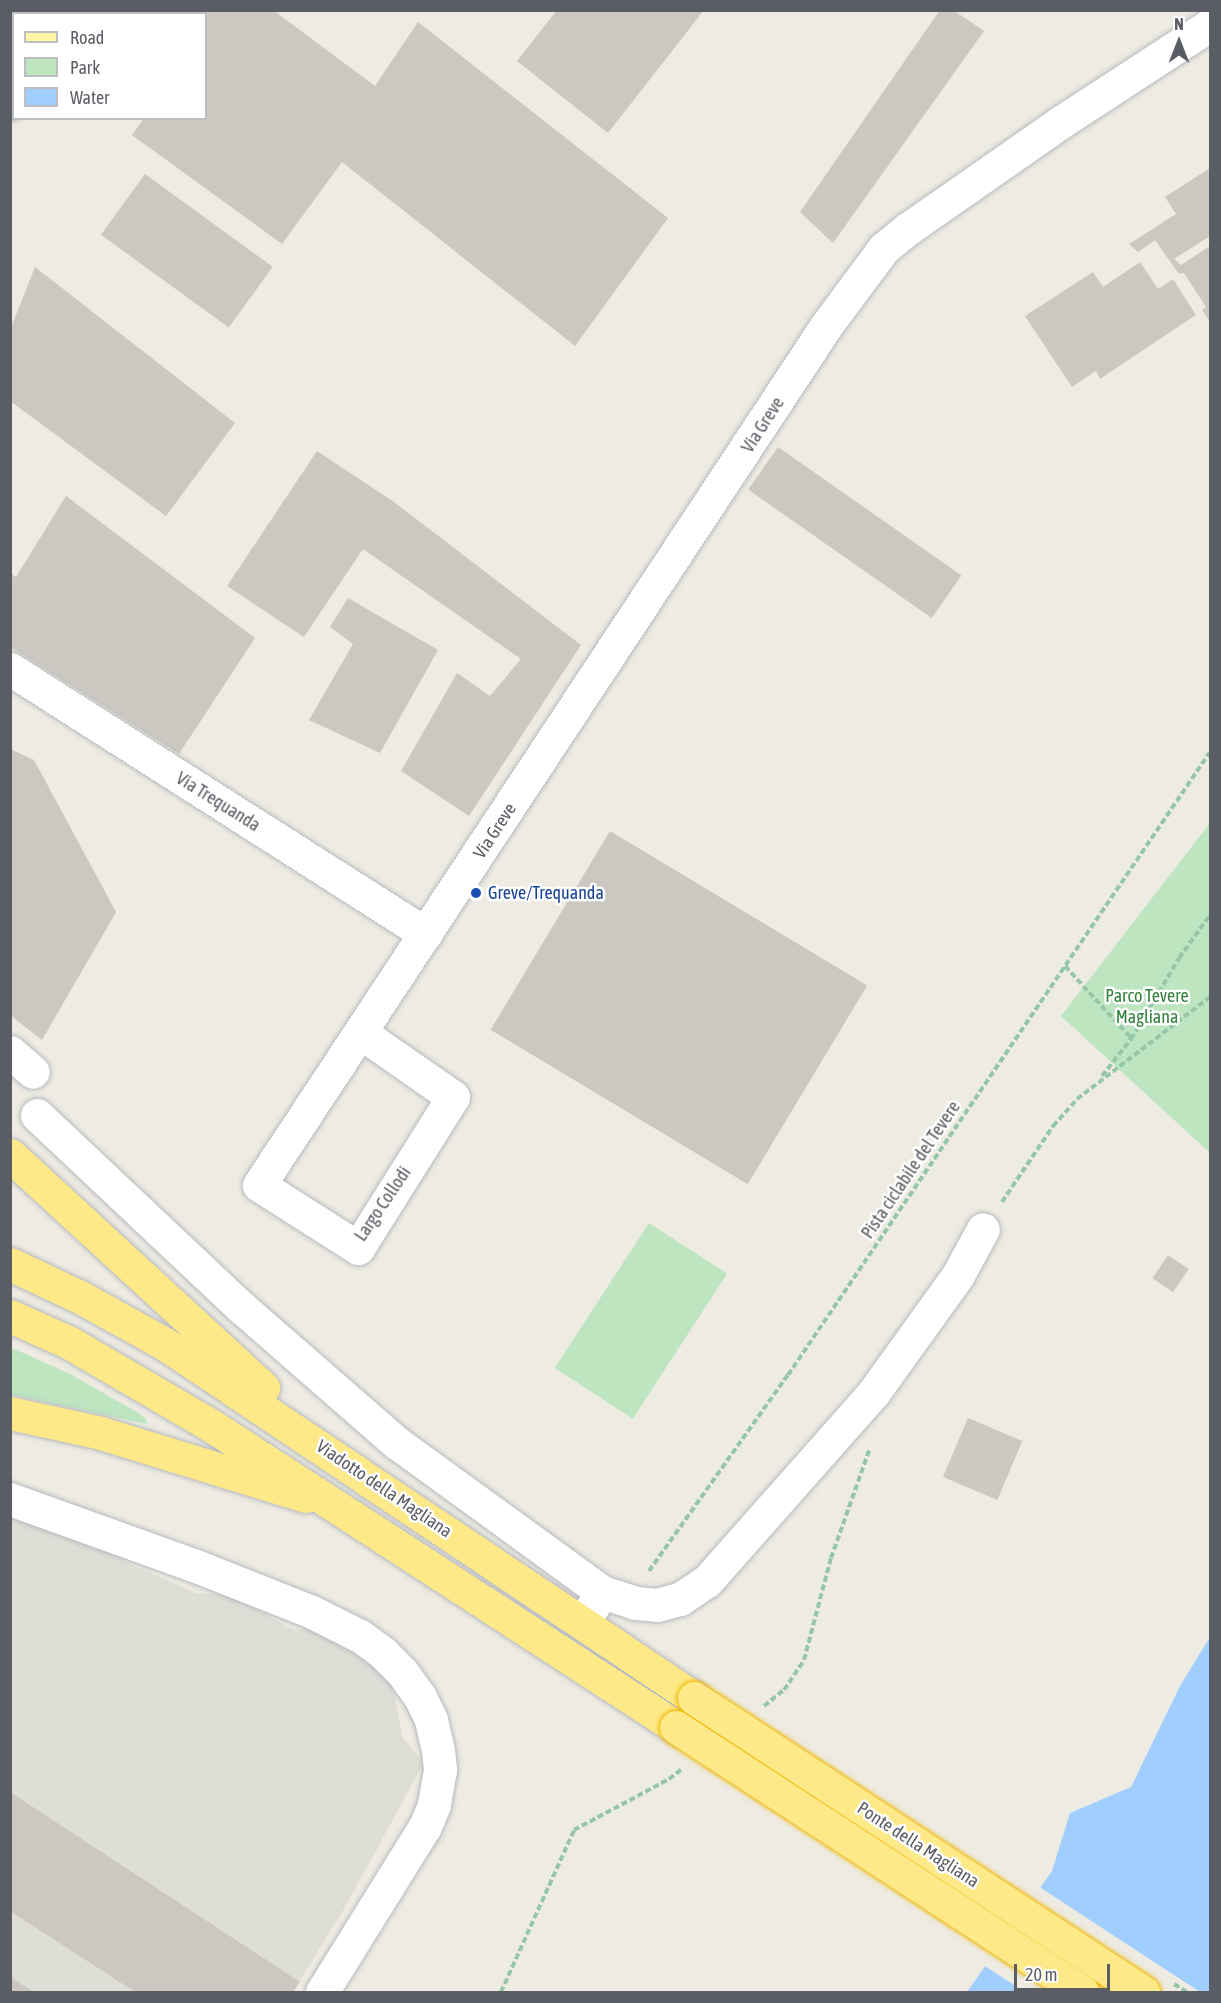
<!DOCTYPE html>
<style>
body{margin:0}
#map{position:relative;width:1221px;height:2003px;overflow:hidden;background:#edebe2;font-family:"Asap Condensed",sans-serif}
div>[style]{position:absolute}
.industrial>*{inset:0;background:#deddd6}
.green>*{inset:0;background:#bde5c0;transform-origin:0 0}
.water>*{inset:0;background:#a0ceff}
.pier>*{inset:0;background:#edebe2}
.building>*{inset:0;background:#cac8c1;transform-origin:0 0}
.path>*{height:4px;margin-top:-2px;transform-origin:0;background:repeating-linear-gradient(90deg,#96c6a8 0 6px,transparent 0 9px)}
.roads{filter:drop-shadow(0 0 2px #b7b9be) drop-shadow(0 0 2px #b7b9be)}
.minor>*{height:33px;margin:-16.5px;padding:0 16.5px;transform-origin:16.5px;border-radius:16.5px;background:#fff}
.major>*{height:33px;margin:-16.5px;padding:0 16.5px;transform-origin:16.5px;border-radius:16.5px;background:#fff7a5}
.highway>*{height:33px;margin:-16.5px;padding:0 16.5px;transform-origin:16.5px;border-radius:16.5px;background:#fee988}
.path-bridge>*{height:4px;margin-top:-2px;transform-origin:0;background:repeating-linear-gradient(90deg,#96c6a8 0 6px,transparent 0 9px)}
.bridges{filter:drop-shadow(0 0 2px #efb600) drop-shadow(0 0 2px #efb600)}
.highway-bridge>*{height:33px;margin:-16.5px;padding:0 16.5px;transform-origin:16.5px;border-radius:16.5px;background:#fee988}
.dots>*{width:16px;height:16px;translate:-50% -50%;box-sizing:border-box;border:3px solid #fff;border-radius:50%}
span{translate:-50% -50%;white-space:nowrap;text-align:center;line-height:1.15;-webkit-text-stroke:5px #fff;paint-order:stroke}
.street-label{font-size:18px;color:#5a5d63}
.transit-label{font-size:18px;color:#164399}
.left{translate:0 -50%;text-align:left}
.park-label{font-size:18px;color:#32813c}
.frame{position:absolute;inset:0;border:12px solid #5a5d63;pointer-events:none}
.legend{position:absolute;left:12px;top:12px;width:195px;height:108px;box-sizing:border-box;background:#fff;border:2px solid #bdbec1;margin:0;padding:8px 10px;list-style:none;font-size:18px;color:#5a5d63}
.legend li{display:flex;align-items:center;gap:12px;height:30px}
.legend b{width:30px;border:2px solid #bdbec1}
.north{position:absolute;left:1149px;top:12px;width:60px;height:60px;-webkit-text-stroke:4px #fff;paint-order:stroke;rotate:0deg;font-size:16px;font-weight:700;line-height:24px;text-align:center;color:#5a5d63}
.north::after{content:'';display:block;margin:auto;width:21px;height:27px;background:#5a5d63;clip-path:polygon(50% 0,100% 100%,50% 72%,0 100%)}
.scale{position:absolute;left:1014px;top:1964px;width:96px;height:27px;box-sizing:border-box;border:3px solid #5a5d63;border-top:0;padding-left:8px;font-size:18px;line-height:21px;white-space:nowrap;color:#5a5d63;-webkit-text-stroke:4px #fff;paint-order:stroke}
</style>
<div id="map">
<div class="industrial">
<i style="clip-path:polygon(10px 1516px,108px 1546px,125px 1562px,196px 1593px,230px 1595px,294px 1630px,313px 1629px,390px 1670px,402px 1736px,423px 1764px,344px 1909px,293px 1992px,11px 1992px)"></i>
</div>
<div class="green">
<i style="clip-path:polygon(1210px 823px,1210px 1153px,1061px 1016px)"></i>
<i style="left:649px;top:1223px;width:93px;height:173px;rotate:33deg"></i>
<i style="clip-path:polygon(10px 1347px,70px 1374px,137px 1412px,146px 1419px,147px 1424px,11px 1395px)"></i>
</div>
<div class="water">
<i style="clip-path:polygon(1210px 1637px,1210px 1992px,967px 1992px,1052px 1871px,1070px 1813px,1131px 1787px,1180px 1686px)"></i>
</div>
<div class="pier">
<i style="clip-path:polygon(1038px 1886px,1200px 1992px,1025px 1992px,983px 1965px)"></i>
</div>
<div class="building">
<i style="clip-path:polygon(139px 10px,273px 10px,375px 86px,418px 22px,668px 218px,575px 346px,342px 162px,282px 244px,132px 135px,144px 118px,206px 118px,206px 14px,142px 14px)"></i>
<i style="clip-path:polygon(557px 10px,704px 10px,608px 133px,517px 61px)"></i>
<i style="clip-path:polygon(940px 10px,953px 10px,984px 31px,833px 243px,800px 212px)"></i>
<i style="clip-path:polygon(1210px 168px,1210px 236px,1174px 259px,1181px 265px,1210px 246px,1210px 322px,1202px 310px,1206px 307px,1184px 273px,1179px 274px,1155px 240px,1138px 252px,1129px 244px,1176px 214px,1165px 197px)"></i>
<i style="left:145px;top:174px;width:158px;height:75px;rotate:36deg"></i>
<i style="clip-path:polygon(1140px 262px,1158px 289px,1173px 279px,1196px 315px,1100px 379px,1096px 371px,1072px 387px,1025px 316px,1093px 272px,1103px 287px)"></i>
<i style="clip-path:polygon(35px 267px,235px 423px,166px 516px,10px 401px,10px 330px)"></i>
<i style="left:778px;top:447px;width:224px;height:52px;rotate:35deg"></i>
<i style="clip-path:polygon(317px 451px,394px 502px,581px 645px,469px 816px,401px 771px,457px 673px,490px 696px,521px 659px,363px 549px,304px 637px,227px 586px)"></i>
<i style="clip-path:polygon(66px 496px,255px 638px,179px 754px,10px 647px,10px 573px,16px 577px)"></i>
<i style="clip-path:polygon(348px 598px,438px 650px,380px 753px,309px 720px,353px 644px,330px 627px)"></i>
<i style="clip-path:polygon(10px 749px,34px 760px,116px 912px,42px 1040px,10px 1015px)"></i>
<i style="left:610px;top:831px;width:300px;height:232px;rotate:31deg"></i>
<i style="left:1168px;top:1255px;width:25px;height:28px;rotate:34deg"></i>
<i style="left:968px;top:1418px;width:59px;height:64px;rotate:23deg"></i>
<i style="clip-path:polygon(10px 1792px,300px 1982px,293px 1992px,135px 1992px,10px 1911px)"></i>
<i style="clip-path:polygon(10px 1977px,34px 1992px,10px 1992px)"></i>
</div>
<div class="path">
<i style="left:1065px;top:966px;width:98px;rotate:47.5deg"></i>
<i style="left:1102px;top:1076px;width:47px;rotate:-51.9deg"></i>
<i style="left:1131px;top:1039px;width:94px;rotate:-59.3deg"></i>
<i style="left:1179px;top:958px;width:53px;rotate:-54.2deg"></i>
<i style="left:1002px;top:1202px;width:92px;rotate:-56.1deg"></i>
<i style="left:1053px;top:1126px;width:36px;rotate:-48deg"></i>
<i style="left:1077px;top:1099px;width:168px;rotate:-37.5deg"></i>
<i style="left:649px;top:1571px;width:240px;rotate:-54.7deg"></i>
<i style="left:788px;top:1375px;width:752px;rotate:-55.89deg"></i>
<i style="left:764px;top:1706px;width:26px;rotate:-39deg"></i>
<i style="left:784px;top:1690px;width:36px;rotate:-56deg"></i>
<i style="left:804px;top:1660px;width:106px;rotate:-75.2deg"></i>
<i style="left:831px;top:1558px;width:117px;rotate:-70.5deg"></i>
<i style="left:501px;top:1992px;width:178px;rotate:-65.7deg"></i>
<i style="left:574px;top:1830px;width:108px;rotate:-28.2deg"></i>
<i style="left:669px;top:1779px;width:16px;rotate:-38deg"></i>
</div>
<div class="roads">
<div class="minor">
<i style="left:10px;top:669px;width:493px;rotate:32.5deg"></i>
<i style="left:361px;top:1033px;width:112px;rotate:34.8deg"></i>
<i style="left:453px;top:1097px;width:178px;rotate:122.2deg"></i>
<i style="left:358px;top:1248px;width:117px;rotate:-147.5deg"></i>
<i style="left:259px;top:1185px;width:1029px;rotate:-56.57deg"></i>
<i style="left:826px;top:326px;width:97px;rotate:-53.4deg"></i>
<i style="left:884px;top:248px;width:32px;rotate:-39deg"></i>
<i style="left:909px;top:228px;width:185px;rotate:-34.9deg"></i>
<i style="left:1061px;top:122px;width:178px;rotate:-33.1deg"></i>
<i style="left:10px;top:1052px;width:30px;rotate:41deg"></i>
<i style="left:37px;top:1115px;width:282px;rotate:43.3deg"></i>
<i style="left:242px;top:1308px;width:206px;rotate:41.1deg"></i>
<i style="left:397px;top:1443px;width:253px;rotate:36deg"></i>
<i style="left:10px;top:1499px;width:198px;rotate:19.8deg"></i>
<i style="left:196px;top:1566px;width:125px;rotate:21.6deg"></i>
<i style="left:312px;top:1612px;width:54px;rotate:26.6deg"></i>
<i style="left:360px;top:1636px;width:29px;rotate:36deg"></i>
<i style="left:383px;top:1653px;width:27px;rotate:45deg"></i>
<i style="left:402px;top:1672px;width:31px;rotate:54deg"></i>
<i style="left:420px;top:1697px;width:25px;rotate:64deg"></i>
<i style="left:431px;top:1720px;width:31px;rotate:77deg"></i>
<i style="left:438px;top:1750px;width:20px;rotate:84deg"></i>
<i style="left:440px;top:1770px;width:36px;rotate:100deg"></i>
<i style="left:434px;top:1805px;width:25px;rotate:113deg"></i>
<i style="left:424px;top:1828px;width:193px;rotate:121.9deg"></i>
<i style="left:590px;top:1611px;width:22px;rotate:-58deg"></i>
<i style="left:602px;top:1592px;width:35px;rotate:18deg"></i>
<i style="left:635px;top:1603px;width:22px;rotate:5deg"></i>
<i style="left:657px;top:1605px;width:24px;rotate:-15deg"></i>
<i style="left:680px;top:1599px;width:32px;rotate:-34deg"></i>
<i style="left:707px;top:1581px;width:252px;rotate:-48.5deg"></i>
<i style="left:874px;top:1392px;width:144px;rotate:-54.3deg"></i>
<i style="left:958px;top:1275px;width:52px;rotate:-61.5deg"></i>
</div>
<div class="major">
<i style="left:32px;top:14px;width:4px;rotate:-76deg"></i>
<i style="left:10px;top:54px;width:6px;rotate:-45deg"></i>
<i style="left:10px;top:103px;width:9px;rotate:-63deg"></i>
</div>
<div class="highway">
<i style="left:10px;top:1155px;width:344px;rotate:42.6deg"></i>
<i style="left:10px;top:1264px;width:80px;rotate:25.3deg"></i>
<i style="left:82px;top:1298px;width:95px;rotate:29deg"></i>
<i style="left:165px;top:1344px;width:637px;rotate:33.79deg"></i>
<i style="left:10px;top:1316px;width:66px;rotate:24.2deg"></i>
<i style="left:70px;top:1343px;width:164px;rotate:30.3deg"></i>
<i style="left:212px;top:1426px;width:553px;rotate:32.97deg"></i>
<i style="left:10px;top:1413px;width:93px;rotate:12.4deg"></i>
<i style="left:101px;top:1433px;width:214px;rotate:17.1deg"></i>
</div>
</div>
<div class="path-bridge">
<i style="left:1174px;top:1984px;width:15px;rotate:32deg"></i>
</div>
<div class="bridges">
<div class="highway-bridge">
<i style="left:694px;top:1698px;width:537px;rotate:33.22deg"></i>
<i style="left:676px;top:1727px;width:485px;rotate:33.1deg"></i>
</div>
</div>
<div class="dots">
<i style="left:476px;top:893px;background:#1a4fb4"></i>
</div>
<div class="street-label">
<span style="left:763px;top:425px;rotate:-57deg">Via Greve</span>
<span style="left:218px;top:802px;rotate:32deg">Via Trequanda</span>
<span style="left:495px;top:831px;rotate:-57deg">Via Greve</span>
<span style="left:911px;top:1170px;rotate:-56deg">Pista ciclabile del Tevere</span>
<span style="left:383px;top:1204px;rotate:-56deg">Largo Collodi</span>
<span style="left:384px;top:1489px;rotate:34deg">Viadotto della Magliana</span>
<span style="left:918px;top:1845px;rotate:33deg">Ponte della Magliana</span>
</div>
<div class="transit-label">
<span class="left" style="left:488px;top:893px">Greve/Trequanda</span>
</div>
<div class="park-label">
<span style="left:1147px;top:1007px">Parco Tevere<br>Magliana</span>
</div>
<div class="frame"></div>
<ul class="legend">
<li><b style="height:8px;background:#fff7a5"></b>Road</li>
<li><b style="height:16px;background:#bde5c0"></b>Park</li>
<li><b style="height:16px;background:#a0ceff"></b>Water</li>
</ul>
<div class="north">N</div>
<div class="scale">20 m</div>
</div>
